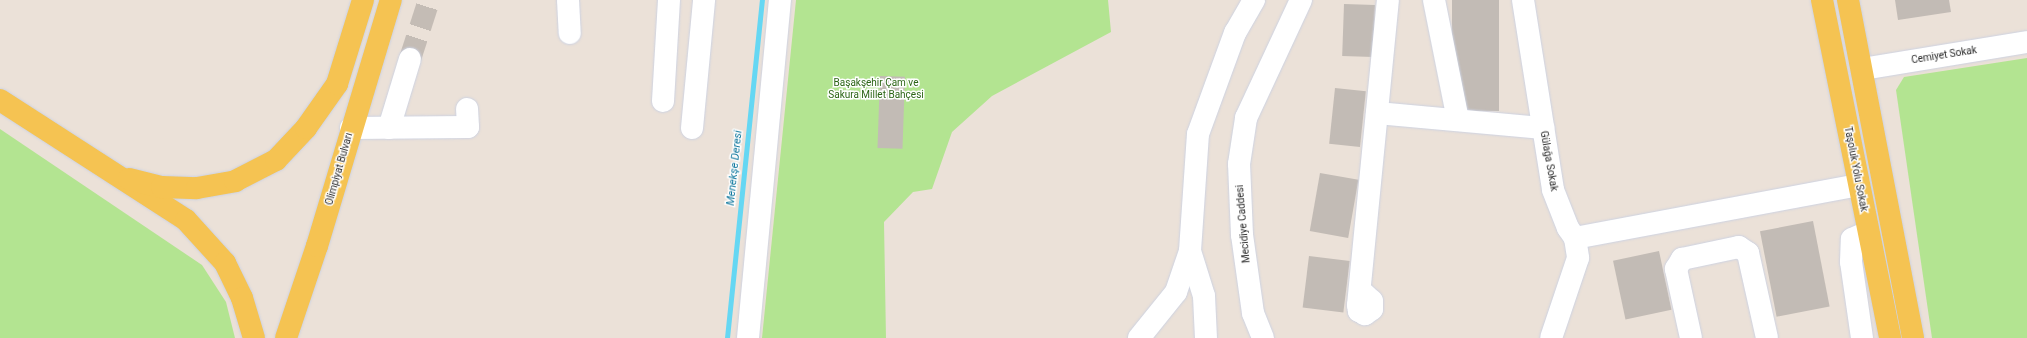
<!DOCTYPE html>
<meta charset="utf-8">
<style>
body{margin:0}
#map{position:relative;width:2027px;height:338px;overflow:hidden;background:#ebe1d8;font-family:Roboto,sans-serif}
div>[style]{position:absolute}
.green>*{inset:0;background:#b3e491}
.stream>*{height:4.5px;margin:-2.25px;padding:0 2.25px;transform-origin:2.25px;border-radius:2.25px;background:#65d7f3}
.building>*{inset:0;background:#c2bbb5;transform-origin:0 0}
.minor-tunnel>*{height:22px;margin-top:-11px;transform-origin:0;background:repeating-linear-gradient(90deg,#c4bcb5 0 22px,transparent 0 33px)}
.roads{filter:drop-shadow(0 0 1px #cdd2e1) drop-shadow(0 0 1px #cdd2e1)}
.minor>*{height:22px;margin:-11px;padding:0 11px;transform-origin:11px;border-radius:11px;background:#fff}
.major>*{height:22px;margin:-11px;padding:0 11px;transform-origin:11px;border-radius:11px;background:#f5c352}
span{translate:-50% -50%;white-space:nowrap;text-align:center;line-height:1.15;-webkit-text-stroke:3px #fff;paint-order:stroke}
.street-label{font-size:10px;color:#272727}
.park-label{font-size:10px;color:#2c6516}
.water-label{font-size:11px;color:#08739a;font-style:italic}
</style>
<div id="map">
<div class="green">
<i style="clip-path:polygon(796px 0,1108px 0,1111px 32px,992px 96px,952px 132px,932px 189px,913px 192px,884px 222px,886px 338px,762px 338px)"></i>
<i style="clip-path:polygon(2027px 58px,2027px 338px,1932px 338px,1896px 90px,1904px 77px)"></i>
<i style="clip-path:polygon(0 129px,202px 265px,226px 302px,235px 338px,0 338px)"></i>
</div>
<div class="stream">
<i style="left:727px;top:338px;width:340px;rotate:-84.1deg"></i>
</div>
<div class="building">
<i style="left:1452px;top:0;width:47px;height:111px"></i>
<i style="clip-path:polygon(1895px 0,1949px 0,1951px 12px,1898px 20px)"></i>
<i style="left:1344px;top:4px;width:31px;height:52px;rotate:2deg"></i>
<i style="left:880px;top:76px;width:25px;height:72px;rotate:2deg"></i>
<i style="left:1335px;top:88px;width:31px;height:56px;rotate:6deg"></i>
<i style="left:1320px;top:173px;width:39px;height:59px;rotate:10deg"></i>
<i style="left:1813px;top:221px;width:87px;height:54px;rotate:79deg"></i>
<i style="left:1659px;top:251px;width:60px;height:47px;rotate:78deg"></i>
<i style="left:1309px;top:256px;width:41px;height:52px;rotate:7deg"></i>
</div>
<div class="minor-tunnel">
<i style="left:410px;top:59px;width:62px;rotate:-72.1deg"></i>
</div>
<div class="roads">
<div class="minor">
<i style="left:568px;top:0;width:33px;rotate:87deg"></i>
<i style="left:1434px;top:0;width:122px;rotate:78.7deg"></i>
<i style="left:1523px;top:0;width:192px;rotate:81deg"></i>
<i style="left:1553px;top:190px;width:41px;rotate:68.5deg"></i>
<i style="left:1568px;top:228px;width:12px;rotate:55deg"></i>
<i style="left:1575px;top:238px;width:20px;rotate:81deg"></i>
<i style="left:1578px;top:258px;width:84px;rotate:108.6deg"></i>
<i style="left:1862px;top:69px;width:167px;rotate:-9.3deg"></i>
<i style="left:663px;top:101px;width:101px;rotate:-86.6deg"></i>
<i style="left:1377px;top:113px;width:167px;rotate:5.2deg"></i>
<i style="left:351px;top:128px;width:117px;rotate:-0.5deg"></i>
<i style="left:468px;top:127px;width:18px;rotate:-93deg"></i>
<i style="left:389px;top:128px;width:72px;rotate:-73.1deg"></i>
<i style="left:692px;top:128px;width:129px;rotate:-84.6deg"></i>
<i style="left:1575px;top:238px;width:289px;rotate:-10.6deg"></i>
<i style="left:1190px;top:251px;width:47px;rotate:72.7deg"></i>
<i style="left:1204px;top:296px;width:42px;rotate:87.3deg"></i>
<i style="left:1360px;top:290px;width:16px;rotate:43deg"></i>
<i style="left:1372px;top:301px;width:8px;rotate:90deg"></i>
<i style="left:1372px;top:309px;width:9px;rotate:144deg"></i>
<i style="left:1365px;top:314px;width:7px;rotate:-153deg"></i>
<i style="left:1359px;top:311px;width:6px;rotate:-99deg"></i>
<i style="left:1358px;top:305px;width:306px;rotate:-84.4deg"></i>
<i style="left:748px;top:338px;width:340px;rotate:-84.6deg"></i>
<i style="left:1139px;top:338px;width:59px;rotate:-51.2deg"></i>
<i style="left:1176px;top:292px;width:43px;rotate:-71.1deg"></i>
<i style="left:1190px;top:251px;width:117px;rotate:-86.1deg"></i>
<i style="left:1198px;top:134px;width:108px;rotate:-69.9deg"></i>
<i style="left:1235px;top:33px;width:38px;rotate:-60deg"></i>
<i style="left:1263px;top:338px;width:27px;rotate:-112deg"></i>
<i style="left:1253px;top:313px;width:79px;rotate:-98deg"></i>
<i style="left:1242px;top:235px;width:71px;rotate:-92.4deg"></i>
<i style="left:1239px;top:164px;width:47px;rotate:-81.3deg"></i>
<i style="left:1246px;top:118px;width:130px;rotate:-65deg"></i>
<i style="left:1691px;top:338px;width:71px;rotate:-102.3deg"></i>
<i style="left:1676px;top:269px;width:12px;rotate:-59deg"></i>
<i style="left:1682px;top:259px;width:58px;rotate:-11.9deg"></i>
<i style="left:1739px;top:247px;width:11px;rotate:34deg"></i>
<i style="left:1748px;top:253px;width:87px;rotate:77.4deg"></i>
<i style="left:1862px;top:338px;width:77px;rotate:-98.2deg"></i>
<i style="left:1851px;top:262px;width:23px;rotate:-88deg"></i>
<i style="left:1852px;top:239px;width:17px;rotate:-24deg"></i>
</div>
<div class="major">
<i style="left:1822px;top:0;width:345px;rotate:78.6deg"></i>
<i style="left:1848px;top:0;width:344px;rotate:79.1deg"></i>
<i style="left:0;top:100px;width:221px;rotate:32.8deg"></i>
<i style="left:186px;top:220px;width:58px;rotate:47.8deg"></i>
<i style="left:225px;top:263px;width:39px;rotate:64deg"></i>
<i style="left:242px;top:298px;width:42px;rotate:73.3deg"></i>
<i style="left:129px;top:179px;width:34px;rotate:14deg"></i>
<i style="left:162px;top:187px;width:35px;rotate:2deg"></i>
<i style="left:197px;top:188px;width:39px;rotate:-10deg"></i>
<i style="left:235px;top:181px;width:46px;rotate:-27.1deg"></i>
<i style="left:276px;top:160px;width:44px;rotate:-46.8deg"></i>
<i style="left:306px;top:128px;width:54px;rotate:-54.8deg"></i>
<i style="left:337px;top:84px;width:88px;rotate:-72.8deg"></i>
<i style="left:286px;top:338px;width:97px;rotate:-71.4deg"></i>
<i style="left:317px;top:246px;width:257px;rotate:-73.3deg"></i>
</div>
</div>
<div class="street-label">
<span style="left:1944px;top:55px;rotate:-9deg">Cemiyet Sokak</span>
<span style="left:1549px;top:161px;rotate:80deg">Gülağa Sokak</span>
<span style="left:339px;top:169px;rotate:-74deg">Olimpiyat Bulvarı</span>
<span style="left:1856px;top:169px;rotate:79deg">Taşoluk Yolu Sokak</span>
<span style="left:1243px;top:224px;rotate:-95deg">Mecidiye Caddesi</span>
</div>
<div class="park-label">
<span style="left:876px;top:88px">Başakşehir Çam ve<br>Sakura Millet Bahçesi</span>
</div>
<div class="water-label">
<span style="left:735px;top:168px;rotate:-84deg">Menekşe Deresi</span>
</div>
</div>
